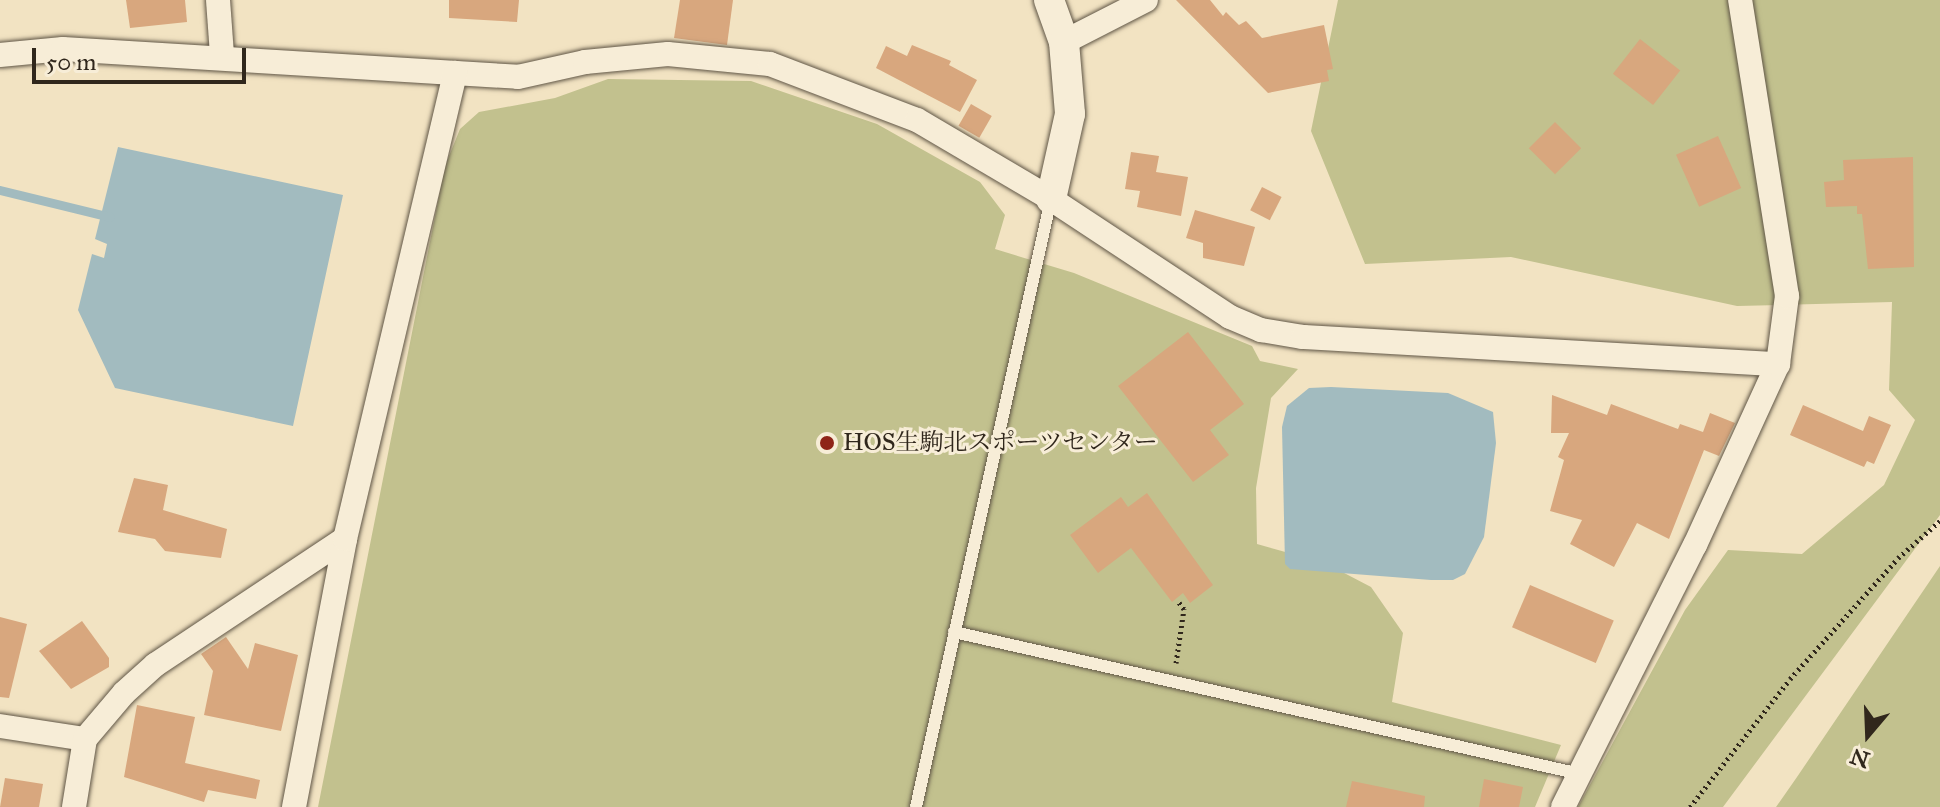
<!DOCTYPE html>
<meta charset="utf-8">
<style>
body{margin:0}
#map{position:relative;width:1940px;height:807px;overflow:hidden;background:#f2e3c2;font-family:"IM FELL Great Primer","Noto Serif JP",serif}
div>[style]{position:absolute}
.green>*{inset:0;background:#c2c18e}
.water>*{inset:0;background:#a2bbbf}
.stream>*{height:9px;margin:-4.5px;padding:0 4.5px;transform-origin:4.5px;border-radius:4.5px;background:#a2bbbf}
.building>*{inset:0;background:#d8a77e;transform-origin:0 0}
.path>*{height:5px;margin-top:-2.5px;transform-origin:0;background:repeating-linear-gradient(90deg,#30271c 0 2px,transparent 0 6px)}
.roads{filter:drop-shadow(0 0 2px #605646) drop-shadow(0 0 2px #605646)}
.service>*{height:12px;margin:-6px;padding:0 6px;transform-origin:6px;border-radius:6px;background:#f7edd7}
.minor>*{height:24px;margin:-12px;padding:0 12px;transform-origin:12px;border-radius:12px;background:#f7edd7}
.tertiary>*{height:30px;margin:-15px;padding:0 15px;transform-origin:15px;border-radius:15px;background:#f7edd7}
.dots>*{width:22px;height:22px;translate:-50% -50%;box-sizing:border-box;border:4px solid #f7edd7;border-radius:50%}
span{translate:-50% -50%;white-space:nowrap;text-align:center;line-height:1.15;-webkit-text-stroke:6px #f7edd7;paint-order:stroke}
.poi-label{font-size:24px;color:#30271c}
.left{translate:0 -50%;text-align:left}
.north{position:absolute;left:1828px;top:695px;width:80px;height:80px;-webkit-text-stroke:6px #f7edd7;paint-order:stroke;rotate:199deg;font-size:22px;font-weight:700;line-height:32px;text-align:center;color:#30271c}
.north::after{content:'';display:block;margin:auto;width:28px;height:36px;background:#30271c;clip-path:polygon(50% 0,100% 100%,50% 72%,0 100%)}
.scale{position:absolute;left:32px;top:48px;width:214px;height:36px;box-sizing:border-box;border:4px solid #30271c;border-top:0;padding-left:10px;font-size:24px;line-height:28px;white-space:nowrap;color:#30271c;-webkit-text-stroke:6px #f7edd7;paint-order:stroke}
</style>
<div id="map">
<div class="green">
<i style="clip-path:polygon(1338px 0,1940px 0,1940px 515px,1723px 807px,1578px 807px,1685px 610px,1728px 550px,1802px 554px,1884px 485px,1915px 420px,1889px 390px,1892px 302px,1737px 306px,1511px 257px,1365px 264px,1311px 131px)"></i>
<i style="clip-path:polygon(608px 79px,751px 81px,877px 124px,980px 182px,1005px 215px,995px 249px,1074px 273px,1252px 346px,1260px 361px,1298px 369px,1271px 398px,1256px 488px,1257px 544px,1325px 563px,1371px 587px,1403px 633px,1392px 702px,1561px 745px,1535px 807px,318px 807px,445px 166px,460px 129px,479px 112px,555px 98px)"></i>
<i style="clip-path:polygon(1940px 566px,1940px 807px,1776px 807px,1797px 777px)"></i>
</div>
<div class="water">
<i style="clip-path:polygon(118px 147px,343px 195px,293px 426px,115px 388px,78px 310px,92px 254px,104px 258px,107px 244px,95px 239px)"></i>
<i style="clip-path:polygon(1331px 387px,1448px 393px,1493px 412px,1496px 443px,1484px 537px,1465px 574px,1453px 580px,1431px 580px,1290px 569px,1285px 564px,1282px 427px,1287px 406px,1309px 388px)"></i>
</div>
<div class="stream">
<i style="left:0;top:190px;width:113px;rotate:13.8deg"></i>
</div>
<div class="building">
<i style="clip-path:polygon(126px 0,185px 0,187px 22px,130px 28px)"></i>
<i style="clip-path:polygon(449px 0,519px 0,517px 22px,449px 18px)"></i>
<i style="clip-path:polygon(680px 0,733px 0,727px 45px,674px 38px)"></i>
<i style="clip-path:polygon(1176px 0,1210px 0,1223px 16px,1226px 12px,1239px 25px,1246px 21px,1262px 38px,1324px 25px,1333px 69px,1327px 70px,1329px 81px,1268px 93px)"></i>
<i style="left:1640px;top:39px;width:51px;height:44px;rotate:38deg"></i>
<i style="clip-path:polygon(912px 45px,951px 61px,949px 65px,977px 80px,960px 112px,876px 68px,886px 46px,907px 56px)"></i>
<i style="left:971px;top:104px;width:24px;height:25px;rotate:30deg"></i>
<i style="left:1555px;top:122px;width:37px;height:37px;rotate:45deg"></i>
<i style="left:1718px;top:136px;width:57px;height:46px;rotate:66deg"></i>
<i style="clip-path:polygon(1131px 152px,1159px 156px,1156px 172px,1188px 177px,1181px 216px,1137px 207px,1140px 191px,1125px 189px)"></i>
<i style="clip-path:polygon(1913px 157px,1914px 267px,1868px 269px,1862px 214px,1857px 214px,1857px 206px,1826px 207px,1824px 182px,1844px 180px,1843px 160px)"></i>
<i style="left:1262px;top:187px;width:22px;height:26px;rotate:27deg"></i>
<i style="clip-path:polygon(1195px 210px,1255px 227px,1244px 266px,1203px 258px,1203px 243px,1186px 238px)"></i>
<i style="clip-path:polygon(1188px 332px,1244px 404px,1210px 430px,1229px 455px,1193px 482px,1118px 386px)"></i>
<i style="clip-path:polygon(1552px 395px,1607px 415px,1611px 404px,1678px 429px,1680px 424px,1703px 432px,1710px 413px,1735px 423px,1719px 456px,1704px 450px,1669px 539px,1637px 523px,1614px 567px,1570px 544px,1582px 520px,1550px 511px,1564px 460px,1558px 457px,1569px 433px,1551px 433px)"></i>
<i style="clip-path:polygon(1803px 405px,1863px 431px,1869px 416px,1891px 425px,1874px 464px,1867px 461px,1864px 467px,1790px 435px)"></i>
<i style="clip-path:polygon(134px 478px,168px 485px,163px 510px,227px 529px,221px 558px,165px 551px,155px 539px,118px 532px)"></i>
<i style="clip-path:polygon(1147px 493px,1213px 585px,1190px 603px,1183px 593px,1172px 602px,1131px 548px,1098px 573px,1070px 535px,1121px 497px,1128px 507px)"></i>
<i style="left:1530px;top:585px;width:91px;height:46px;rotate:23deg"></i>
<i style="clip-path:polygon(0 617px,27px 624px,9px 698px,0 697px)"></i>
<i style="clip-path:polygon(82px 621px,109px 658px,109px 667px,71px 689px,39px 651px)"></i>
<i style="clip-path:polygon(226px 637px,248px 669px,255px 643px,298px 655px,281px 731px,204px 715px,213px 671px,201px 654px)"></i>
<i style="clip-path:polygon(137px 705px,195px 717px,185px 763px,260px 780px,256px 799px,208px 790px,204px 802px,124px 777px)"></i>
<i style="clip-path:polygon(5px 778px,43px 784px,39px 807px,0 807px)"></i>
<i style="clip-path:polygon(1484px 779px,1523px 787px,1519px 807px,1479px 807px)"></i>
<i style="clip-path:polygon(1352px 781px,1425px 796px,1424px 807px,1346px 807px)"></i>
</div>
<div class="path">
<i style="left:1176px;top:663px;width:55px;rotate:-81.6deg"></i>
<i style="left:1184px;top:609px;width:10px;rotate:-127deg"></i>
<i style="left:1690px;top:807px;width:162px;rotate:-52deg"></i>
<i style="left:1790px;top:679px;width:162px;rotate:-48.2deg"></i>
<i style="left:1898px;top:558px;width:56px;rotate:-41.4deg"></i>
</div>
<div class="roads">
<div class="service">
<i style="left:954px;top:632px;width:642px;rotate:12.78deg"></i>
<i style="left:916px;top:807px;width:623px;rotate:-77.48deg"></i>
</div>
<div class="minor">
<i style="left:218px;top:0;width:55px;rotate:85.8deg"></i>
<i style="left:1064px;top:42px;width:92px;rotate:-27.1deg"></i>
<i style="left:0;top:55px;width:63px;rotate:-5.4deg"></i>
<i style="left:63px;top:49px;width:456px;rotate:3.5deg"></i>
<i style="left:518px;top:77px;width:69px;rotate:-12.6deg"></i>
<i style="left:585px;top:62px;width:83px;rotate:-5.5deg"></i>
<i style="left:668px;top:54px;width:102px;rotate:5.6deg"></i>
<i style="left:770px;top:64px;width:157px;rotate:20.9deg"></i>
<i style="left:917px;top:120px;width:156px;rotate:30.5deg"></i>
<i style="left:1051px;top:199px;width:214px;rotate:33.4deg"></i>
<i style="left:1230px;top:317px;width:34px;rotate:23deg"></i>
<i style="left:1261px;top:330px;width:43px;rotate:9.5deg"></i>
<i style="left:1303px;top:337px;width:476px;rotate:3.3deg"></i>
<i style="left:0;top:726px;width:86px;rotate:8.7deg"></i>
<i style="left:74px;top:807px;width:69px;rotate:-80.8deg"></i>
<i style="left:85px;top:739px;width:60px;rotate:-49.7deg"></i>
<i style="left:124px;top:693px;width:42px;rotate:-42.1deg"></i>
<i style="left:155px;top:665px;width:228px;rotate:-33.6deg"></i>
<i style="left:294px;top:807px;width:273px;rotate:-79.2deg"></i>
<i style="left:345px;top:539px;width:479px;rotate:-76.7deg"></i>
<i style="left:1563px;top:807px;width:293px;rotate:-63.3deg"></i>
<i style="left:1695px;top:545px;width:199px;rotate:-65.4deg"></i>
<i style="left:1778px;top:364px;width:69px;rotate:-82.5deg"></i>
<i style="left:1787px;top:296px;width:300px;rotate:-99deg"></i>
</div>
<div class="tertiary">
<i style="left:1049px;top:0;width:45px;rotate:70.3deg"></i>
<i style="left:1064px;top:42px;width:72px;rotate:85.2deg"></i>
<i style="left:1070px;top:114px;width:87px;rotate:102.6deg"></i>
</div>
</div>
<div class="dots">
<i style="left:827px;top:443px;background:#8f2418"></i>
</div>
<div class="poi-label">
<span class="left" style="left:843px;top:443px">HOS生駒北スポーツセンター</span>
</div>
<div class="north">N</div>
<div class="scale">50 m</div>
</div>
